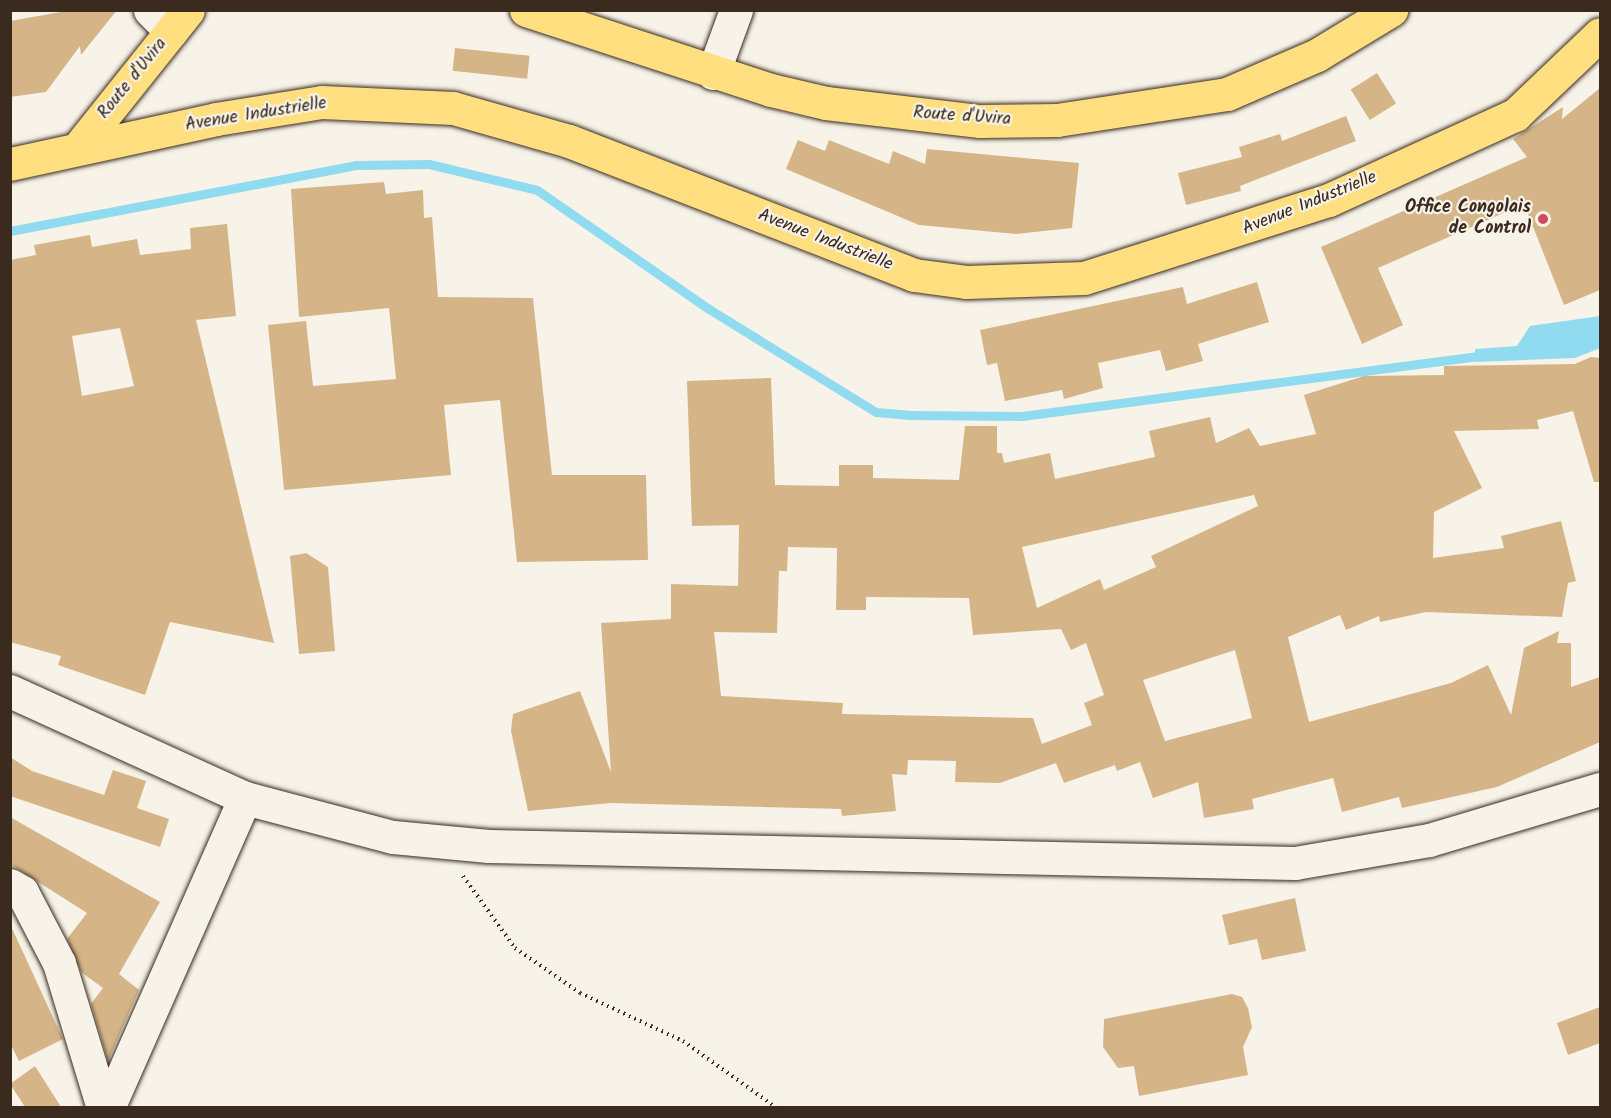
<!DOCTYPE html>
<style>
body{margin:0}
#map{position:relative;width:1611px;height:1118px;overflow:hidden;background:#f7f3e8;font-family:Kalam,sans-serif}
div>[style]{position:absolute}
.water>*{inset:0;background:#90dbf0}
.stream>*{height:9px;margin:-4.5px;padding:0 4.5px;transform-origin:4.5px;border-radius:4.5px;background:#90dbf0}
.building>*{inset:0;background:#d5b588;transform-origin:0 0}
.path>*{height:4px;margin-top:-2px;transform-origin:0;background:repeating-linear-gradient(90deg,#3b2a1e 0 1.5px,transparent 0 6px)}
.roads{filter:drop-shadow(0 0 2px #3b2a1e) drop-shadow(0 0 2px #3b2a1e)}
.minor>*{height:33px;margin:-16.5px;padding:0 16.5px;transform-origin:16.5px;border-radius:16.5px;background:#f7f3e8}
.major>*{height:33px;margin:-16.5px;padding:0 16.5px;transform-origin:16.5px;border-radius:16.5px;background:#ffdf80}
.highway>*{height:33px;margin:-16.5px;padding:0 16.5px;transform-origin:16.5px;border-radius:16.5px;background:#ffdf80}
.dots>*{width:16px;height:16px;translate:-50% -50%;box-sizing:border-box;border:3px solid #f7f3e8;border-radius:50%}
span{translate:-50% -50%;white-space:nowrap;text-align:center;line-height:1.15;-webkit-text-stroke:4.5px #f7f3e8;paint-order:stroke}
.street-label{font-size:18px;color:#3b2a1e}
.poi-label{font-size:18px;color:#3b2a1e;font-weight:700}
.right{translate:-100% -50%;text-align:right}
.frame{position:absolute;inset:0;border:12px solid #3b2a1e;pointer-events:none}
</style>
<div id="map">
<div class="water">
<i style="clip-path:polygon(1600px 316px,1600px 348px,1575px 358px,1476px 362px,1475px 349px,1517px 346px,1530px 326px)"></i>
</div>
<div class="stream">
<i style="left:10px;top:231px;width:353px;rotate:-10.8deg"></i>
<i style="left:357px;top:165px;width:72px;rotate:-0.8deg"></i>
<i style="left:429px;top:164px;width:111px;rotate:13.5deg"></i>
<i style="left:537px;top:190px;width:209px;rotate:34.7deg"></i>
<i style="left:709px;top:309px;width:196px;rotate:31.7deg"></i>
<i style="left:876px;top:412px;width:32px;rotate:5deg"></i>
<i style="left:908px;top:415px;width:114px;rotate:0.5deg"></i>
<i style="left:1022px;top:416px;width:468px;rotate:-7.5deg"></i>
</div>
<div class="building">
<i style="clip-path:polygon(72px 10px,117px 10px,81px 55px,80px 46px,46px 92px,10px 97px,10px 21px)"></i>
<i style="left:455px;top:48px;width:75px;height:23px;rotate:6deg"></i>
<i style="left:1377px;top:73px;width:36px;height:31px;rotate:58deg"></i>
<i style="clip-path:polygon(1600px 88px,1600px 290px,1564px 305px,1524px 204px,1378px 268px,1403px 325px,1362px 344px,1321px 247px,1527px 157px,1513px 139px,1563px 107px,1562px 119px)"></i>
<i style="clip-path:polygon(1346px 116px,1356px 141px,1240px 186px,1241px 191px,1186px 205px,1178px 173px,1242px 157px,1239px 147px,1280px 134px,1282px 141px)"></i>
<i style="clip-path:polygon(798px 140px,825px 151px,829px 140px,889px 164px,893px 151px,925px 164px,927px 149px,1079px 163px,1072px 228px,1016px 234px,919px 225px,786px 169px)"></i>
<i style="clip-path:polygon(384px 182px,386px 194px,423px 190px,424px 218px,432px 217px,438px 297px,533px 298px,552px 475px,646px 475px,648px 560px,517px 562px,500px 400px,444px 405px,451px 475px,284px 490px,268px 325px,306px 321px,313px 386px,396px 379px,389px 308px,299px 317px,291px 189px)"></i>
<i style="clip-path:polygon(evenodd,227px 224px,236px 316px,196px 320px,274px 643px,170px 622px,145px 695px,58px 665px,61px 656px,10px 642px,10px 260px,36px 255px,34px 245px,90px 235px,92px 247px,137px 239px,140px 255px,191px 249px,190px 228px,227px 224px,120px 328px,134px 386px,82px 396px,72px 336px,120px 328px)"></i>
<i style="clip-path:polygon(1257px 282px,1269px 322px,1198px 344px,1203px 361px,1166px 371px,1160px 350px,1098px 363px,1103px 388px,1064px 399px,1062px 390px,1005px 401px,997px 363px,987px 365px,980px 330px,1183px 287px,1187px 304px)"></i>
<i style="clip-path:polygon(evenodd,1591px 357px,1600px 358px,1600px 482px,1594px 482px,1573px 411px,1537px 420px,1539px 429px,1454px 431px,1482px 488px,1434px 512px,1433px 558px,1504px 548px,1501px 536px,1561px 521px,1576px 581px,1568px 583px,1562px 617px,1426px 612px,1380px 622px,1379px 616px,1346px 630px,1340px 615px,1288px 637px,1309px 722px,1451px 683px,1488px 665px,1511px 715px,1524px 648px,1559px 631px,1557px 643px,1571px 643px,1571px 687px,1600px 677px,1600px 742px,1497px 787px,1402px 808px,1399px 797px,1342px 812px,1333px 778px,1252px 799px,1254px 809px,1204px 818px,1198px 782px,1153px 798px,1140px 762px,1117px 771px,1115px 765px,1064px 783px,1056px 763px,1000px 783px,955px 782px,956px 761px,908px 760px,907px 775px,892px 774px,896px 811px,842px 816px,841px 809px,610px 803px,528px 811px,511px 731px,513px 714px,580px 691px,611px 772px,601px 623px,671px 619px,671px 584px,738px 586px,739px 525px,692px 526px,687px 381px,771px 378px,775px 485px,839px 486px,839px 465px,873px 465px,873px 478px,959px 480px,965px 426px,997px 426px,997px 453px,1002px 453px,1004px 463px,1050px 453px,1055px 479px,1155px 457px,1149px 431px,1210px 417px,1216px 443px,1249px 428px,1260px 446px,1316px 434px,1304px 395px,1364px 376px,1444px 375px,1444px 366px,1575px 364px,1591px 357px,1254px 495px,1258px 506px,1151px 556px,1156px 567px,1104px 590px,1100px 579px,1037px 608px,1022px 547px,1254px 495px,1591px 357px,788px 547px,837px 548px,836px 610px,866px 610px,866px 597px,969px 598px,973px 635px,1061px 629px,1071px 650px,1086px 643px,1104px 695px,1084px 703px,1092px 725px,1042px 744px,1033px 718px,842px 714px,843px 703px,721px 696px,714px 632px,777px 633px,779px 571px,787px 571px,788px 547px,1591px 357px,1235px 650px,1252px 718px,1165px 741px,1143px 680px,1235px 650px)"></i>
<i style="clip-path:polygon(306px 553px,328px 567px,335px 651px,299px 654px,290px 556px)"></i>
<i style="clip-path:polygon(10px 757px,32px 771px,104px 795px,113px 770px,146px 781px,137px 808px,169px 819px,160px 847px,10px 796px)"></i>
<i style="clip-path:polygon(10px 817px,160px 902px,119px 974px,139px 990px,108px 1061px,91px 1004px,103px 988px,81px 972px,67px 939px,87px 913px,10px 864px)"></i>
<i style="clip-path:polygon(1295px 898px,1306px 951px,1262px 960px,1257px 939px,1229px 945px,1222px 915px)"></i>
<i style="clip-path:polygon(10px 924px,63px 1039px,19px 1061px,10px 1043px)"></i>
<i style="clip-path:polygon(1232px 994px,1242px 997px,1248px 1008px,1252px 1027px,1243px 1047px,1248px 1075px,1139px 1096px,1134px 1066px,1118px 1068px,1103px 1047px,1104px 1019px)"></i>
<i style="clip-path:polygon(1600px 1007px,1600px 1043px,1568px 1055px,1557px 1023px)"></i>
<i style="clip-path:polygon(35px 1066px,61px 1107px,25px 1107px,10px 1084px)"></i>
</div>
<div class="path">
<i style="left:463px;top:876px;width:89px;rotate:54.2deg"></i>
<i style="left:515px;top:948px;width:79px;rotate:34.7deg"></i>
<i style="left:580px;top:993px;width:114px;rotate:25deg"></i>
<i style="left:683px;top:1041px;width:115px;rotate:35.5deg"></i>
</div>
<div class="roads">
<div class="minor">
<i style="left:150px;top:10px;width:30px;rotate:45deg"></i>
<i style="left:713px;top:73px;width:67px;rotate:-69.9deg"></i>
<i style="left:10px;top:691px;width:258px;rotate:24.5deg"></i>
<i style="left:245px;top:798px;width:153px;rotate:14.8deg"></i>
<i style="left:393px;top:837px;width:96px;rotate:5.4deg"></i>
<i style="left:489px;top:846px;width:806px;rotate:1.21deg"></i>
<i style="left:1295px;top:863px;width:136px;rotate:-9.7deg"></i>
<i style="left:1429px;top:840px;width:178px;rotate:-16.6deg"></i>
<i style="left:10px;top:885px;width:14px;rotate:30deg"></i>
<i style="left:22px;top:892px;width:80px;rotate:62.5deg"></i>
<i style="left:59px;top:963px;width:152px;rotate:73.1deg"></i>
<i style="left:108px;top:1108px;width:339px;rotate:-66.2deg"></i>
</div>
<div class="major">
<i style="left:526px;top:10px;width:258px;rotate:18.1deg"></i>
<i style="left:771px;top:90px;width:57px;rotate:13.3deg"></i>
<i style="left:826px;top:103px;width:155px;rotate:6.7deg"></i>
<i style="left:980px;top:121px;width:77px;rotate:-0.7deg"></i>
<i style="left:1057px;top:120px;width:172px;rotate:-8.7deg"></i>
<i style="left:1227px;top:94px;width:98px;rotate:-23.4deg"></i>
<i style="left:1317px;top:55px;width:87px;rotate:-31.3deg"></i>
<i style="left:78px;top:148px;width:176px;rotate:-51.4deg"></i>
</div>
<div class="highway">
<i style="left:10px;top:164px;width:211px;rotate:-12.3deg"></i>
<i style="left:216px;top:119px;width:107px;rotate:-9.1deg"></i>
<i style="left:322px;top:102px;width:131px;rotate:2.6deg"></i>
<i style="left:453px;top:108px;width:121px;rotate:15.9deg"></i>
<i style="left:569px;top:141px;width:370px;rotate:21.2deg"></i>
<i style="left:914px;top:275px;width:52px;rotate:7.7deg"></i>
<i style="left:966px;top:282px;width:118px;rotate:-1.9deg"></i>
<i style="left:1084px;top:278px;width:257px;rotate:-17.7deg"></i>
<i style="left:1329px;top:200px;width:205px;rotate:-24.6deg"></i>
<i style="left:1515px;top:115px;width:117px;rotate:-43.6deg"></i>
</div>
</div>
<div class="dots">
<i style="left:1543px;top:219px;background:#d1495b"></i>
</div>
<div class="street-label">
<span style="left:133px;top:79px;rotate:-51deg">Route d'Uvira</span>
<span style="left:256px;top:115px;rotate:-9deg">Avenue Industrielle</span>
<span style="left:962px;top:117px;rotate:4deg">Route d'Uvira</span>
<span style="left:1310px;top:204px;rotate:-22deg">Avenue Industrielle</span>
<span style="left:825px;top:241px;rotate:21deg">Avenue Industrielle</span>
</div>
<div class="poi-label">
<span class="right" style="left:1531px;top:219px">Office Congolais<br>de Control</span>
</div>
<div class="frame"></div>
</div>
